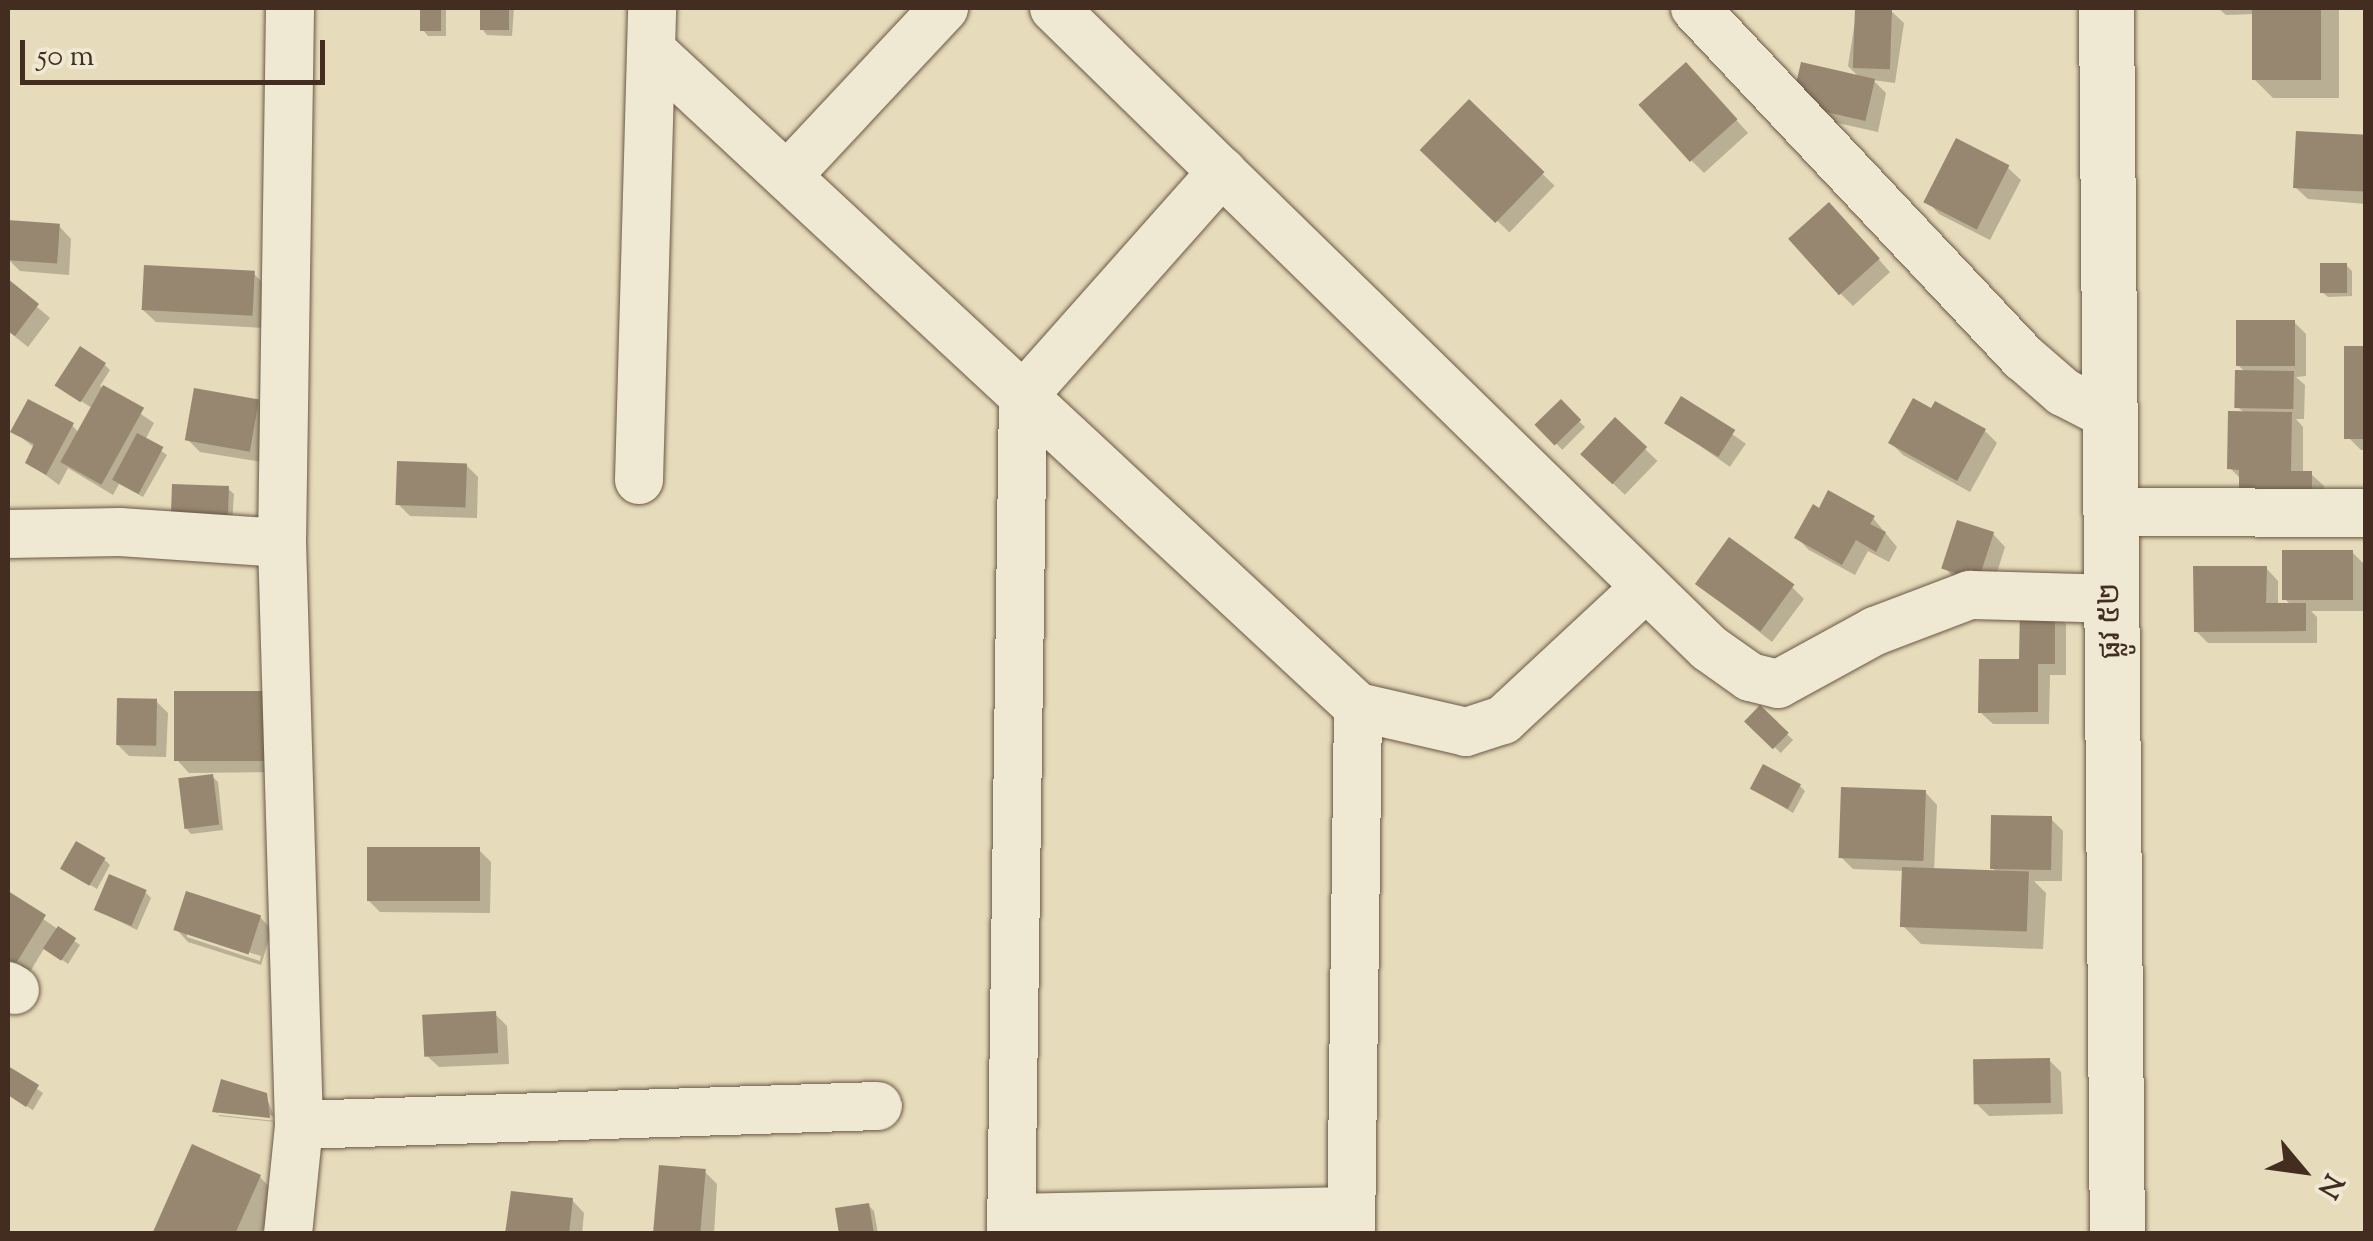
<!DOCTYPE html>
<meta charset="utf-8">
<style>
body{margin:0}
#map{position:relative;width:2373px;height:1241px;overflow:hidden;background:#e6dbba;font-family:"Sorts Mill Goudy","Noto Sans Khmer",serif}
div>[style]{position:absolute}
.shadow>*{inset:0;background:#0003;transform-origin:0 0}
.building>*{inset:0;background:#978770;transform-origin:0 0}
.roads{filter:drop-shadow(0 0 2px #6b5846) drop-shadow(0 0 2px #6b5846)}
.minor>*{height:48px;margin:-24px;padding:0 24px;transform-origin:24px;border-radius:24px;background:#efe8d2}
.tertiary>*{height:55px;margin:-27.5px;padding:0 27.5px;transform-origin:27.5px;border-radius:27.5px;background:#efe8d2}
span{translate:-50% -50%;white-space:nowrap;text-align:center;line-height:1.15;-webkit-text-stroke:8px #efe8d2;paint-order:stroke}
.street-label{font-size:30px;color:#422d20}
.frame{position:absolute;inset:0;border:10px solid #422d20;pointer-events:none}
.north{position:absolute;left:2253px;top:1121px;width:100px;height:100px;-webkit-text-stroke:8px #efe8d2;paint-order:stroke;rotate:119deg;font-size:28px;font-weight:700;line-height:40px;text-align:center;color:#422d20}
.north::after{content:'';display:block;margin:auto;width:35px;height:45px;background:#422d20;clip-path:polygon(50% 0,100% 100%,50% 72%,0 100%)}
.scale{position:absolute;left:20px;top:40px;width:305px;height:45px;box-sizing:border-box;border:5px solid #422d20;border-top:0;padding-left:12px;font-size:30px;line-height:35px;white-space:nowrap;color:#422d20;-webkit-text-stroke:8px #efe8d2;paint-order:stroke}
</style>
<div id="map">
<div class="shadow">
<i style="clip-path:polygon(422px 8px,446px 9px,446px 36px,428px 36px,423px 30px)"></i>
<i style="clip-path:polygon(483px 8px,514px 8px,512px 36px,487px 35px,482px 29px)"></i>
<i style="clip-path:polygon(1857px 8px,1891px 11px,1904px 23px,1895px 83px,1873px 80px,1886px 93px,1878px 132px,1806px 116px,1860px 78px,1848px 66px)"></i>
<i style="clip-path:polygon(2218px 8px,2339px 8px,2339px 98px,2273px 98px,2254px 79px,2254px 14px,2226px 15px)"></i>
<i style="clip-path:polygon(1698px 77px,1748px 133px,1704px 173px,1692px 161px)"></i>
<i style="left:1469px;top:103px;width:119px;height:65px;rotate:44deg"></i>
<i style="clip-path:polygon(2366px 138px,2366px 204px,2308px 199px,2295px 187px)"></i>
<i style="clip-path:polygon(2008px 168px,2021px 180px,1990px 240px,1939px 214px,1927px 201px)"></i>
<i style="clip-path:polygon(1841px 217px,1890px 272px,1853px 306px,1841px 294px)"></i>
<i style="clip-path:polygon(59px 226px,71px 239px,69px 275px,20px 271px,8px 259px)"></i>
<i style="clip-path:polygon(2346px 265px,2352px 271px,2352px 296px,2328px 297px,2322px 292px)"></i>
<i style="clip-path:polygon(254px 274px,266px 286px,263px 328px,156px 322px,143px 310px)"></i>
<i style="clip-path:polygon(8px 282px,50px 318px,28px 347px,8px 331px)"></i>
<i style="clip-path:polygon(2294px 322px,2306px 334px,2306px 376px,2296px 377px,2305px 385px,2304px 419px,2296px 419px,2303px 427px,2303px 473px,2311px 474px,2324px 486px,2323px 519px,2242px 480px,2230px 468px,2245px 414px,2238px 407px,2246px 373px,2238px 365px)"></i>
<i style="clip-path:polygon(2366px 348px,2366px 450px,2361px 450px,2349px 438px)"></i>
<i style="clip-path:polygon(105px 365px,110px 370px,100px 386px,154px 423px,145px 440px,167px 455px,143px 497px,119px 484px,113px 495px,68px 468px,59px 485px,28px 462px,35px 448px,13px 431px,72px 425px,78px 432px,92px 408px,65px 391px)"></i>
<i style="left:1682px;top:399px;width:78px;height:28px;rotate:35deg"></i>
<i style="clip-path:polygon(258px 401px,270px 413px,262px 462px,200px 452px,188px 440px)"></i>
<i style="left:1561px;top:403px;width:34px;height:32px;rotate:45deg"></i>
<i style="left:1615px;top:420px;width:59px;height:47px;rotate:44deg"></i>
<i style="clip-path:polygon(1985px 431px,1997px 443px,1970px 492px,1903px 455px,1891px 443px)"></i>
<i style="clip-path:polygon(466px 465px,478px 477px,477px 518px,410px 516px,398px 504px)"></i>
<i style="clip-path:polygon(174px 486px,228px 489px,234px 494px,232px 523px)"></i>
<i style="clip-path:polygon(1873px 518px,1897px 547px,1889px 562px,1868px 551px,1855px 575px,1809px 550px,1797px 538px)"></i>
<i style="clip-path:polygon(1993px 534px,2005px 547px,1991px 592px,1957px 581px,1945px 568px)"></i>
<i style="clip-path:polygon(2352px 552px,2364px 564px,2364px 611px,2311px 611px,2317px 617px,2317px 643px,2208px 643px,2196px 631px,2266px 568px,2278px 581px,2278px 605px,2291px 605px,2285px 599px)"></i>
<i style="clip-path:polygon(1697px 583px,1792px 587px,1804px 599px,1772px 642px)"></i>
<i style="clip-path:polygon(2054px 612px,2066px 624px,2066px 675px,2050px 675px,2049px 724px,1993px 724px,1980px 712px)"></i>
<i style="clip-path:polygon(274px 694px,286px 772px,189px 773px,177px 760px)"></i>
<i style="clip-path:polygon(156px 701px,168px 713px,166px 757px,129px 756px,117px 744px)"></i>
<i style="left:1760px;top:708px;width:46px;height:18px;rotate:44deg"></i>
<i style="clip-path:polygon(212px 776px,218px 782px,223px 830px,191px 834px,186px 828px)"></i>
<i style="clip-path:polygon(1800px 786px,1805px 791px,1793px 813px,1753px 789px)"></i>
<i style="clip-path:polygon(1925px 792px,1937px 805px,1934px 871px,1998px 873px,1992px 868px,2051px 819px,2063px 831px,2062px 881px,2034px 881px,2046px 893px,2043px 949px,1921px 944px,1903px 926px,1905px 871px,1853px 869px,1841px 857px)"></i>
<i style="clip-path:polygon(479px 850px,491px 862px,490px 913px,380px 912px,368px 900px)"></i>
<i style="clip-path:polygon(105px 860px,110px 865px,97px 889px,64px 869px)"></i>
<i style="clip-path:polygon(146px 893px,151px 898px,137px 930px,96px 910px)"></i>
<i style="clip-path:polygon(8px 894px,80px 945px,68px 964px,45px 947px,28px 975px,8px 962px)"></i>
<i style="clip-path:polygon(evenodd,260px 917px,272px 930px,261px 965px,188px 942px,176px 929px,260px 917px,187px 932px,261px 956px,260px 961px,187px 937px,187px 932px)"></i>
<i style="clip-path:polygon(495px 1014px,507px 1026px,509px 1064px,439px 1067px,426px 1055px)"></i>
<i style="clip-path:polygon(2049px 1060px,2061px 1072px,2063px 1114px,1989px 1116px,1977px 1104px)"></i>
<i style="clip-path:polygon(8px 1070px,43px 1093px,33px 1110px,8px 1095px)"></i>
<i style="clip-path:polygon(223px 1083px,266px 1096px,274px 1116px,218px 1110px,218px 1114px,215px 1111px)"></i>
<i style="left:219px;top:1115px;width:55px;height:1px;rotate:6deg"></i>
<i style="clip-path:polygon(705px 1172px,717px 1184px,714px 1234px,657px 1234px)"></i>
<i style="clip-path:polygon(260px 1177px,278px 1196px,261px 1234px,155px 1234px)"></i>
<i style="clip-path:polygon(572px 1200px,584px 1213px,582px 1234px,507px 1234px)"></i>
<i style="clip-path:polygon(869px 1206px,874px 1211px,878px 1234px,841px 1234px)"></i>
</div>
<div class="building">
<i style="left:420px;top:8px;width:21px;height:23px"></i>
<i style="left:480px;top:8px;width:29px;height:22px"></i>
<i style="left:1855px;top:8px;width:37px;height:60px;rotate:2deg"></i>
<i style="left:2252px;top:8px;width:69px;height:72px"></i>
<i style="left:1686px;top:62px;width:77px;height:64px;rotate:48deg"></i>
<i style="left:1801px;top:62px;width:76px;height:43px;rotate:13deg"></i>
<i style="left:1469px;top:99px;width:105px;height:71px;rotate:44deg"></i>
<i style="left:2296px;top:131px;width:70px;height:57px;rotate:3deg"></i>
<i style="left:1956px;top:138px;width:60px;height:72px;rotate:27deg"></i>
<i style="left:1829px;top:202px;width:76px;height:55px;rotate:48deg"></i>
<i style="left:8px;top:220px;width:52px;height:40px;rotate:4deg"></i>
<i style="left:2320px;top:263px;width:27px;height:30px"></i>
<i style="left:144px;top:265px;width:111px;height:45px;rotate:3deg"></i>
<i style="clip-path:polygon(8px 279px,39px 304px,15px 336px,8px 331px)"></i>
<i style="left:2236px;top:320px;width:59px;height:46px"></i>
<i style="left:80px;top:346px;width:31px;height:47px;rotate:33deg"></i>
<i style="left:2366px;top:346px;width:93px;height:22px;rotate:90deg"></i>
<i style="left:2235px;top:370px;width:59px;height:38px;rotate:1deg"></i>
<i style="left:103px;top:385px;width:47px;height:88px;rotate:29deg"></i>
<i style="left:194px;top:388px;width:66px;height:53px;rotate:10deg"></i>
<i style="left:1681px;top:396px;width:64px;height:32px;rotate:32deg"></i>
<i style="clip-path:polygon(1913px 398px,1931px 408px,1935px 401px,1986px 429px,1957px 481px,1888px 443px)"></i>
<i style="clip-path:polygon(28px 399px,74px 423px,46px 475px,25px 463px,34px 444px,10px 432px)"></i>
<i style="left:1561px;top:399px;width:29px;height:37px;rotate:46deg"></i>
<i style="clip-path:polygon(2228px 411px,2292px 412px,2291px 471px,2312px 471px,2312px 508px,2239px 508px,2239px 470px,2227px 469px)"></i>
<i style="left:1615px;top:417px;width:44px;height:51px;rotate:43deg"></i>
<i style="left:137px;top:433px;width:30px;height:53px;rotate:28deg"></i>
<i style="left:397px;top:461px;width:70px;height:44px;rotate:2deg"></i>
<i style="left:172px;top:484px;width:57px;height:32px;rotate:2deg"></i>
<i style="clip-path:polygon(1828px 490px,1875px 516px,1870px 524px,1886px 532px,1876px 552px,1856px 540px,1842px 565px,1794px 538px,1813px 504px,1819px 508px)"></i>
<i style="left:1957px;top:520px;width:39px;height:51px;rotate:18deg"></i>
<i style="left:1729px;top:537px;width:81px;height:58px;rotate:36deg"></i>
<i style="left:2282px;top:550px;width:71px;height:50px"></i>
<i style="clip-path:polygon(2193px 566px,2267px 566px,2266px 603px,2306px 603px,2306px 631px,2194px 632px)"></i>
<i style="clip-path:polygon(2020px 609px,2055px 609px,2055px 664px,2038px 664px,2038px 712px,1978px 713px,1979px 659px,2019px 659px)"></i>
<i style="left:275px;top:691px;width:70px;height:101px;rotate:90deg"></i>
<i style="left:117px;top:698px;width:40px;height:47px;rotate:1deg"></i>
<i style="left:1760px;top:705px;width:40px;height:23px;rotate:44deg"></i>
<i style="left:1763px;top:764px;width:43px;height:28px;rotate:28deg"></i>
<i style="left:213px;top:774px;width:51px;height:35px;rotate:83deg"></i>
<i style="left:1841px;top:787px;width:85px;height:71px;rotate:2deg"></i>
<i style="left:1991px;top:815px;width:61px;height:54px;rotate:1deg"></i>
<i style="left:76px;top:841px;width:34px;height:32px;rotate:30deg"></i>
<i style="left:367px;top:847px;width:113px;height:54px"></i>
<i style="left:1902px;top:867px;width:127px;height:60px;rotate:2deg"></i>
<i style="left:109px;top:874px;width:41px;height:39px;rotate:23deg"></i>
<i style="clip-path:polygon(8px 891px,46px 915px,15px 965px,8px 960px)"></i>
<i style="left:186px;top:891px;width:79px;height:41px;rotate:18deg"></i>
<i style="left:58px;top:926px;width:22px;height:27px;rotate:34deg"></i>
<i style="left:496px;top:1011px;width:42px;height:74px;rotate:87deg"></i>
<i style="left:2050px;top:1058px;width:45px;height:77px;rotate:89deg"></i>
<i style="clip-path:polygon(8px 1066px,39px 1085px,26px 1107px,8px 1095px)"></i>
<i style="clip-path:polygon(221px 1079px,267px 1093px,270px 1118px,212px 1112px)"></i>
<i style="clip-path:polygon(192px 1144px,261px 1175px,235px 1234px,152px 1234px)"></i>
<i style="left:659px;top:1165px;width:47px;height:69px;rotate:5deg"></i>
<i style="clip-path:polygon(511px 1191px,573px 1198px,569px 1234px,505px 1234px)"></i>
<i style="clip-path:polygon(869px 1203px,874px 1234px,839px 1234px,835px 1208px)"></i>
</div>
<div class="roads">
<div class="minor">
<i style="left:1054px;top:8px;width:916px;rotate:44.34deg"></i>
<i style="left:1709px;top:648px;width:50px;rotate:35.3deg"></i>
<i style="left:1750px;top:677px;width:29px;rotate:14deg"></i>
<i style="left:1778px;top:684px;width:111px;rotate:-28.7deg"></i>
<i style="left:1875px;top:631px;width:102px;rotate:-20.8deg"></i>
<i style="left:1970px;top:595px;width:141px;rotate:1.6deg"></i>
<i style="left:1695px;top:8px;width:480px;rotate:46.8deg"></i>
<i style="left:2024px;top:358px;width:52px;rotate:41.1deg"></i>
<i style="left:2063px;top:392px;width:53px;rotate:27.1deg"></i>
<i style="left:652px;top:51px;width:964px;rotate:42.9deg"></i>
<i style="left:1358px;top:707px;width:111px;rotate:13deg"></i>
<i style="left:1466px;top:732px;width:39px;rotate:-18deg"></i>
<i style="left:1503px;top:720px;width:195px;rotate:-42.9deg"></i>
<i style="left:787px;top:176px;width:230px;rotate:-46.9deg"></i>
<i style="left:639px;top:480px;width:472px;rotate:-88.4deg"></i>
<i style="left:2110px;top:512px;width:256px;rotate:0.2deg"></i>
<i style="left:8px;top:534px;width:112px;rotate:-1deg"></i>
<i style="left:120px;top:532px;width:162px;rotate:3.9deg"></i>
<i style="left:8px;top:986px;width:8px;rotate:30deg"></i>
<i style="left:299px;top:1125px;width:579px;rotate:-1.88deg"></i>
<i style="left:1011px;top:1218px;width:340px;rotate:-1.2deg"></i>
<i style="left:288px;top:1234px;width:110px;rotate:-84.2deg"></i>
<i style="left:299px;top:1125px;width:582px;rotate:-91.67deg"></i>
<i style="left:282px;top:543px;width:535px;rotate:-89.14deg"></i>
<i style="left:1011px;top:1234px;width:838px;rotate:-89.18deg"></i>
<i style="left:1023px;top:396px;width:300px;rotate:-48.4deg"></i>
<i style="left:1351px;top:1234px;width:527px;rotate:-89.24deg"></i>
</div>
<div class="tertiary">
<i style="left:2106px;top:8px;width:1226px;rotate:89.49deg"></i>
</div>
</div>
<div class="street-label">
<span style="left:2112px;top:621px;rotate:-91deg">ផ្លូវ ៥២</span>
</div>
<div class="frame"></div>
<div class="north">N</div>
<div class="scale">50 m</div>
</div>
